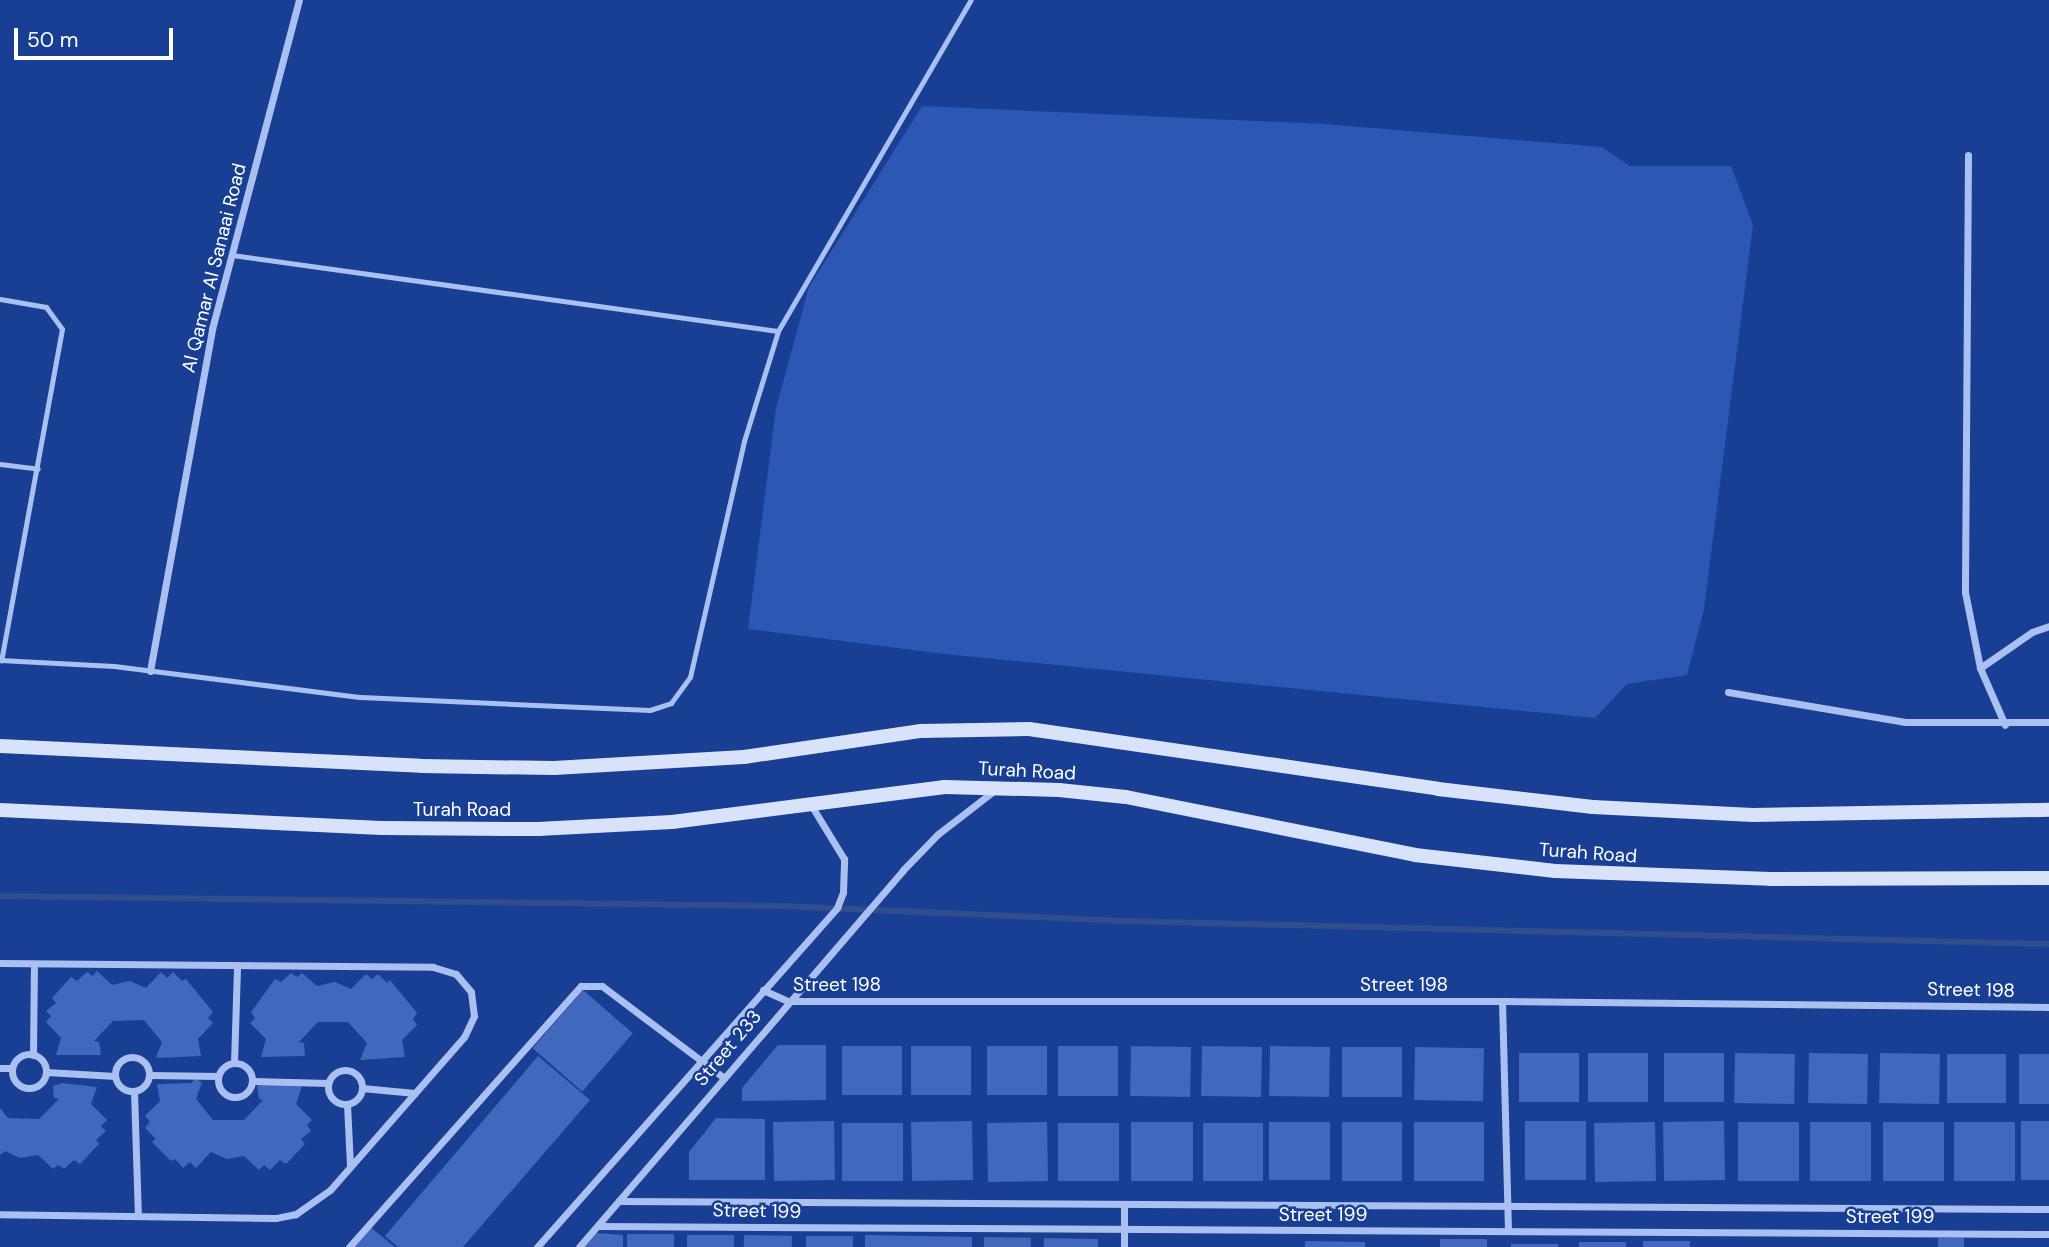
<!DOCTYPE html>
<style>
body{margin:0}
#map{position:relative;width:2049px;height:1247px;overflow:hidden;background:#183f94;font-family:"DM Sans",sans-serif}
div>[style]{position:absolute}
.green>*{inset:0;background:#2c57b3}
.stream>*{height:6px;margin:-3px;padding:0 3px;transform-origin:3px;border-radius:3px;background:#314d8d}
.building>*{inset:0;background:#4168bc;transform-origin:0 0}
.service>*{height:5px;margin:-2.5px;padding:0 2.5px;transform-origin:2.5px;border-radius:2.5px;background:#aac0f0}
.minor>*{height:7px;margin:-3.5px;padding:0 3.5px;transform-origin:3.5px;border-radius:3.5px;background:#aac0f0}
.minor>.ring{margin:-3.5px;padding:0;box-sizing:content-box;background:none;border:7px solid #aac0f0;border-radius:50%}
.secondary>*{height:14px;margin:-7px;padding:0 7px;transform-origin:7px;border-radius:7px;background:#d8e2fb}
span{translate:-50% -50%;white-space:nowrap;text-align:center;line-height:1.15;-webkit-text-stroke:5px #183f94;paint-order:stroke}
.street-label{font-size:19px;color:#fff}
.scale{position:absolute;left:14px;top:28px;width:159px;height:32px;box-sizing:border-box;border:4px solid #fff;border-top:0;padding-left:9px;font-size:21px;line-height:24px;white-space:nowrap;color:#fff;-webkit-text-stroke:5px #183f94;paint-order:stroke}
</style>
<div id="map">
<div class="green">
<i style="clip-path:polygon(922px 106px,1325px 124px,1602px 147px,1630px 166px,1731px 166px,1753px 225px,1704px 609px,1687px 675px,1627px 684px,1595px 718px,944px 654px,748px 629px,776px 408px,809px 287px)"></i>
</div>
<div class="stream">
<i style="left:0;top:896px;width:782px;rotate:0.73deg"></i>
<i style="left:782px;top:906px;width:344px;rotate:2.5deg"></i>
<i style="left:1126px;top:921px;width:923px;rotate:1.43deg"></i>
</div>
<div class="building">
<i style="clip-path:polygon(97px 971px,112px 985px,130px 981px,146px 988px,161px 972px,167px 978px,173px 972px,182px 981px,186px 979px,213px 1012px,208px 1018px,213px 1023px,198px 1039px,201px 1056px,156px 1058px,162px 1042px,144px 1020px,113px 1021px,94px 1041px,99px 1042px,101px 1055px,56px 1055px,61px 1038px,46px 1022px,51px 1016px,46px 1011px,56px 1003px,52px 998px,71px 977px,77px 981px,87px 972px,93px 976px)"></i>
<i style="clip-path:polygon(291px 973px,297px 977px,302px 973px,317px 986px,335px 982px,351px 989px,366px 974px,372px 979px,378px 974px,387px 983px,390px 980px,417px 1013px,413px 1019px,417px 1025px,402px 1040px,405px 1057px,360px 1060px,367px 1043px,348px 1022px,318px 1022px,299px 1042px,304px 1043px,305px 1056px,261px 1057px,266px 1039px,250px 1023px,255px 1018px,251px 1012px,275px 979px,281px 982px)"></i>
<i style="left:583px;top:990px;width:66px;height:77px;rotate:41deg"></i>
<i style="clip-path:polygon(778px 1045px,826px 1045px,826px 1100px,742px 1101px,742px 1088px)"></i>
<i style="left:842px;top:1046px;width:60px;height:49px"></i>
<i style="left:911px;top:1046px;width:60px;height:49px"></i>
<i style="left:987px;top:1046px;width:60px;height:49px"></i>
<i style="left:1058px;top:1046px;width:60px;height:50px"></i>
<i style="left:1131px;top:1046px;width:60px;height:50px;rotate:1deg"></i>
<i style="left:1202px;top:1046px;width:60px;height:50px;rotate:1deg"></i>
<i style="left:1270px;top:1046px;width:60px;height:50px;rotate:1deg"></i>
<i style="left:1342px;top:1047px;width:60px;height:50px"></i>
<i style="left:1415px;top:1047px;width:69px;height:53px;rotate:1deg"></i>
<i style="left:1519px;top:1053px;width:60px;height:49px"></i>
<i style="left:1588px;top:1053px;width:60px;height:49px"></i>
<i style="left:1664px;top:1053px;width:60px;height:49px"></i>
<i style="left:1735px;top:1053px;width:60px;height:50px;rotate:1deg"></i>
<i style="left:1809px;top:1053px;width:59px;height:50px;rotate:1deg"></i>
<i style="left:1880px;top:1053px;width:60px;height:50px;rotate:1deg"></i>
<i style="left:1947px;top:1054px;width:59px;height:49px"></i>
<i style="left:2019px;top:1054px;width:30px;height:50px"></i>
<i style="clip-path:polygon(538px 1056px,590px 1100px,463px 1247px,398px 1247px,385px 1236px)"></i>
<i style="clip-path:polygon(195px 1079px,202px 1082px,196px 1099px,213px 1120px,244px 1120px,263px 1100px,259px 1099px,257px 1086px,266px 1083px,302px 1086px,296px 1104px,312px 1120px,307px 1125px,311px 1131px,301px 1139px,305px 1144px,286px 1164px,280px 1160px,270px 1170px,264px 1165px,259px 1170px,244px 1156px,227px 1159px,211px 1152px,196px 1168px,190px 1162px,183px 1168px,175px 1159px,171px 1161px,152px 1142px,156px 1139px,145px 1128px,150px 1122px,145px 1116px,160px 1101px,157px 1084px,191px 1083px)"></i>
<i style="clip-path:polygon(62px 1083px,97px 1087px,91px 1104px,107px 1120px,101px 1126px,106px 1131px,96px 1140px,99px 1144px,80px 1164px,74px 1160px,64px 1169px,58px 1165px,53px 1169px,38px 1155px,20px 1158px,5px 1151px,0 1155px,0 1108px,8px 1118px,39px 1119px,59px 1099px,54px 1098px,53px 1086px)"></i>
<i style="clip-path:polygon(716px 1118px,765px 1119px,765px 1180px,689px 1180px,689px 1152px)"></i>
<i style="left:834px;top:1121px;width:59px;height:61px;rotate:89deg"></i>
<i style="left:972px;top:1121px;width:59px;height:61px;rotate:89deg"></i>
<i style="left:1525px;top:1121px;width:61px;height:59px"></i>
<i style="left:1724px;top:1121px;width:59px;height:61px;rotate:89deg"></i>
<i style="left:2049px;top:1121px;width:59px;height:28px;rotate:90deg"></i>
<i style="left:1047px;top:1122px;width:59px;height:60px;rotate:89deg"></i>
<i style="left:1193px;top:1122px;width:59px;height:62px;rotate:90deg"></i>
<i style="left:1269px;top:1122px;width:61px;height:58px"></i>
<i style="left:1342px;top:1122px;width:60px;height:59px"></i>
<i style="left:1414px;top:1122px;width:70px;height:59px"></i>
<i style="left:1655px;top:1122px;width:59px;height:61px;rotate:89deg"></i>
<i style="left:1738px;top:1122px;width:61px;height:59px"></i>
<i style="left:1810px;top:1122px;width:61px;height:59px"></i>
<i style="left:1883px;top:1122px;width:61px;height:59px"></i>
<i style="left:1954px;top:1122px;width:61px;height:59px"></i>
<i style="left:842px;top:1123px;width:61px;height:58px"></i>
<i style="left:1058px;top:1123px;width:61px;height:58px"></i>
<i style="left:1203px;top:1123px;width:60px;height:58px"></i>
<i style="clip-path:polygon(370px 1227px,395px 1247px,354px 1247px)"></i>
<i style="clip-path:polygon(596px 1233px,623px 1235px,623px 1247px,584px 1247px)"></i>
<i style="left:627px;top:1234px;width:47px;height:13px"></i>
<i style="left:687px;top:1235px;width:47px;height:12px"></i>
<i style="left:744px;top:1235px;width:48px;height:12px;rotate:1deg"></i>
<i style="clip-path:polygon(865px 1235px,972px 1237px,972px 1247px,865px 1247px)"></i>
<i style="left:806px;top:1236px;width:47px;height:11px"></i>
<i style="left:984px;top:1237px;width:47px;height:10px;rotate:1deg"></i>
<i style="left:1044px;top:1238px;width:54px;height:9px;rotate:1deg"></i>
<i style="left:1938px;top:1238px;width:26px;height:9px"></i>
<i style="left:1440px;top:1239px;width:47px;height:8px"></i>
<i style="clip-path:polygon(1305px 1241px,1365px 1242px,1365px 1247px,1305px 1247px)"></i>
<i style="left:1643px;top:1241px;width:47px;height:6px"></i>
<i style="left:1579px;top:1242px;width:47px;height:5px"></i>
<i style="left:1511px;top:1244px;width:47px;height:3px"></i>
</div>
<div class="service">
<i style="left:232px;top:255px;width:551px;rotate:7.92deg"></i>
<i style="left:0;top:299px;width:47px;rotate:9.9deg"></i>
<i style="left:46px;top:307px;width:27px;rotate:54deg"></i>
<i style="left:62px;top:329px;width:337px;rotate:100.4deg"></i>
<i style="left:0;top:464px;width:38px;rotate:7deg"></i>
<i style="left:0;top:660px;width:114px;rotate:3deg"></i>
<i style="left:114px;top:666px;width:249px;rotate:7.2deg"></i>
<i style="left:361px;top:697px;width:289px;rotate:2.6deg"></i>
<i style="left:650px;top:710px;width:22px;rotate:-18deg"></i>
<i style="left:671px;top:703px;width:32px;rotate:-54deg"></i>
<i style="left:690px;top:677px;width:242px;rotate:-77.1deg"></i>
<i style="left:744px;top:441px;width:115px;rotate:-72.8deg"></i>
<i style="left:778px;top:331px;width:383px;rotate:-59.8deg"></i>
</div>
<div class="minor">
<i style="left:1968px;top:155px;width:437px;rotate:90.4deg"></i>
<i style="left:1965px;top:592px;width:77px;rotate:78.8deg"></i>
<i style="left:1980px;top:668px;width:62px;rotate:66.3deg"></i>
<i style="left:1980px;top:668px;width:63px;rotate:-34.7deg"></i>
<i style="left:2032px;top:632px;width:18px;rotate:-19deg"></i>
<i style="left:150px;top:671px;width:348px;rotate:-79.7deg"></i>
<i style="left:212px;top:329px;width:340px;rotate:-75.2deg"></i>
<i style="left:1728px;top:692px;width:180px;rotate:9.6deg"></i>
<i style="left:1905px;top:722px;width:144px"></i>
<i style="left:0;top:963px;width:433px;rotate:0.5deg"></i>
<i style="left:433px;top:967px;width:24px;rotate:17deg"></i>
<i style="left:456px;top:974px;width:23px;rotate:50deg"></i>
<i style="left:471px;top:992px;width:24px;rotate:83deg"></i>
<i style="left:474px;top:1016px;width:23px;rotate:115deg"></i>
<i style="left:464px;top:1037px;width:203px;rotate:131.2deg"></i>
<i style="left:330px;top:1190px;width:42px;rotate:144.8deg"></i>
<i style="left:296px;top:1214px;width:20px;rotate:169deg"></i>
<i style="left:276px;top:1218px;width:276px;rotate:-179.2deg"></i>
<i style="left:763px;top:990px;width:27px;rotate:24deg"></i>
<i style="left:788px;top:1001px;width:714px"></i>
<i style="left:1502px;top:1001px;width:547px;rotate:0.63deg"></i>
<i style="left:1502px;top:1001px;width:230px;rotate:88.5deg"></i>
<i class="ring" style="left:12px;top:1054px;width:27px;height:27px"></i>
<i style="left:33px;top:1055px;width:91px;rotate:-89.4deg"></i>
<i class="ring" style="left:115px;top:1057px;width:27px;height:27px"></i>
<i style="left:234px;top:1063px;width:98px;rotate:-88.2deg"></i>
<i class="ring" style="left:218px;top:1063px;width:27px;height:27px"></i>
<i style="left:0;top:1068px;width:12px"></i>
<i class="ring" style="left:328px;top:1070px;width:27px;height:27px"></i>
<i style="left:46px;top:1072px;width:69px;rotate:3.3deg"></i>
<i style="left:149px;top:1075px;width:69px;rotate:0.8deg"></i>
<i style="left:252px;top:1081px;width:76px;rotate:1.5deg"></i>
<i style="left:362px;top:1088px;width:53px;rotate:5.4deg"></i>
<i style="left:134px;top:1091px;width:125px;rotate:88.2deg"></i>
<i style="left:347px;top:1104px;width:62px;rotate:87.2deg"></i>
<i style="left:619px;top:1201px;width:1430px;rotate:0.32deg"></i>
<i style="left:598px;top:1226px;width:1451px;rotate:0.32deg"></i>
<i style="left:349px;top:1247px;width:349px;rotate:-48.4deg"></i>
<i style="left:581px;top:986px;width:21px"></i>
<i style="left:602px;top:986px;width:153px;rotate:37deg"></i>
<i style="left:537px;top:1247px;width:453px;rotate:-48.5deg"></i>
<i style="left:837px;top:908px;width:17px;rotate:-69deg"></i>
<i style="left:843px;top:892px;width:33px;rotate:-88deg"></i>
<i style="left:844px;top:859px;width:63px;rotate:-121.4deg"></i>
<i style="left:579px;top:1247px;width:497px;rotate:-49.3deg"></i>
<i style="left:903px;top:870px;width:50px;rotate:-45.8deg"></i>
<i style="left:938px;top:834px;width:72px;rotate:-37.7deg"></i>
<i style="left:1124px;top:1247px;width:42px;rotate:-90deg"></i>
</div>
<div class="secondary">
<i style="left:0;top:746px;width:421px;rotate:2.7deg"></i>
<i style="left:421px;top:766px;width:133px;rotate:0.9deg"></i>
<i style="left:554px;top:768px;width:190px;rotate:-3.3deg"></i>
<i style="left:744px;top:757px;width:179px;rotate:-8.4deg"></i>
<i style="left:921px;top:731px;width:108px;rotate:-1.1deg"></i>
<i style="left:1029px;top:729px;width:413px;rotate:8.3deg"></i>
<i style="left:1438px;top:789px;width:156px;rotate:6.6deg"></i>
<i style="left:1593px;top:807px;width:160px;rotate:2.9deg"></i>
<i style="left:1753px;top:815px;width:296px;rotate:-1deg"></i>
<i style="left:0;top:810px;width:382px;rotate:2.7deg"></i>
<i style="left:382px;top:828px;width:156px;rotate:0.4deg"></i>
<i style="left:538px;top:829px;width:134px;rotate:-3deg"></i>
<i style="left:672px;top:822px;width:275px;rotate:-7.3deg"></i>
<i style="left:945px;top:787px;width:114px;rotate:1.5deg"></i>
<i style="left:1059px;top:790px;width:67px;rotate:6deg"></i>
<i style="left:1126px;top:797px;width:295px;rotate:11.3deg"></i>
<i style="left:1415px;top:855px;width:141px;rotate:6.5deg"></i>
<i style="left:1555px;top:871px;width:215px;rotate:2.1deg"></i>
<i style="left:1770px;top:879px;width:279px;rotate:-0.2deg"></i>
</div>
<div class="street-label">
<span style="left:214px;top:268px;rotate:-76deg">Al Qamar Al Sanaai Road</span>
<span style="left:1027px;top:771px;rotate:3deg">Turah Road</span>
<span style="left:462px;top:810px">Turah Road</span>
<span style="left:1588px;top:853px;rotate:4deg">Turah Road</span>
<span style="left:837px;top:985px">Street 198</span>
<span style="left:1404px;top:985px">Street 198</span>
<span style="left:1971px;top:990px;rotate:1deg">Street 198</span>
<span style="left:728px;top:1048px;rotate:-50deg">Street 233</span>
<span style="left:757px;top:1211px;rotate:1deg">Street 199</span>
<span style="left:1323px;top:1215px">Street 199</span>
<span style="left:1890px;top:1217px">Street 199</span>
</div>
<div class="scale">50 m</div>
</div>
